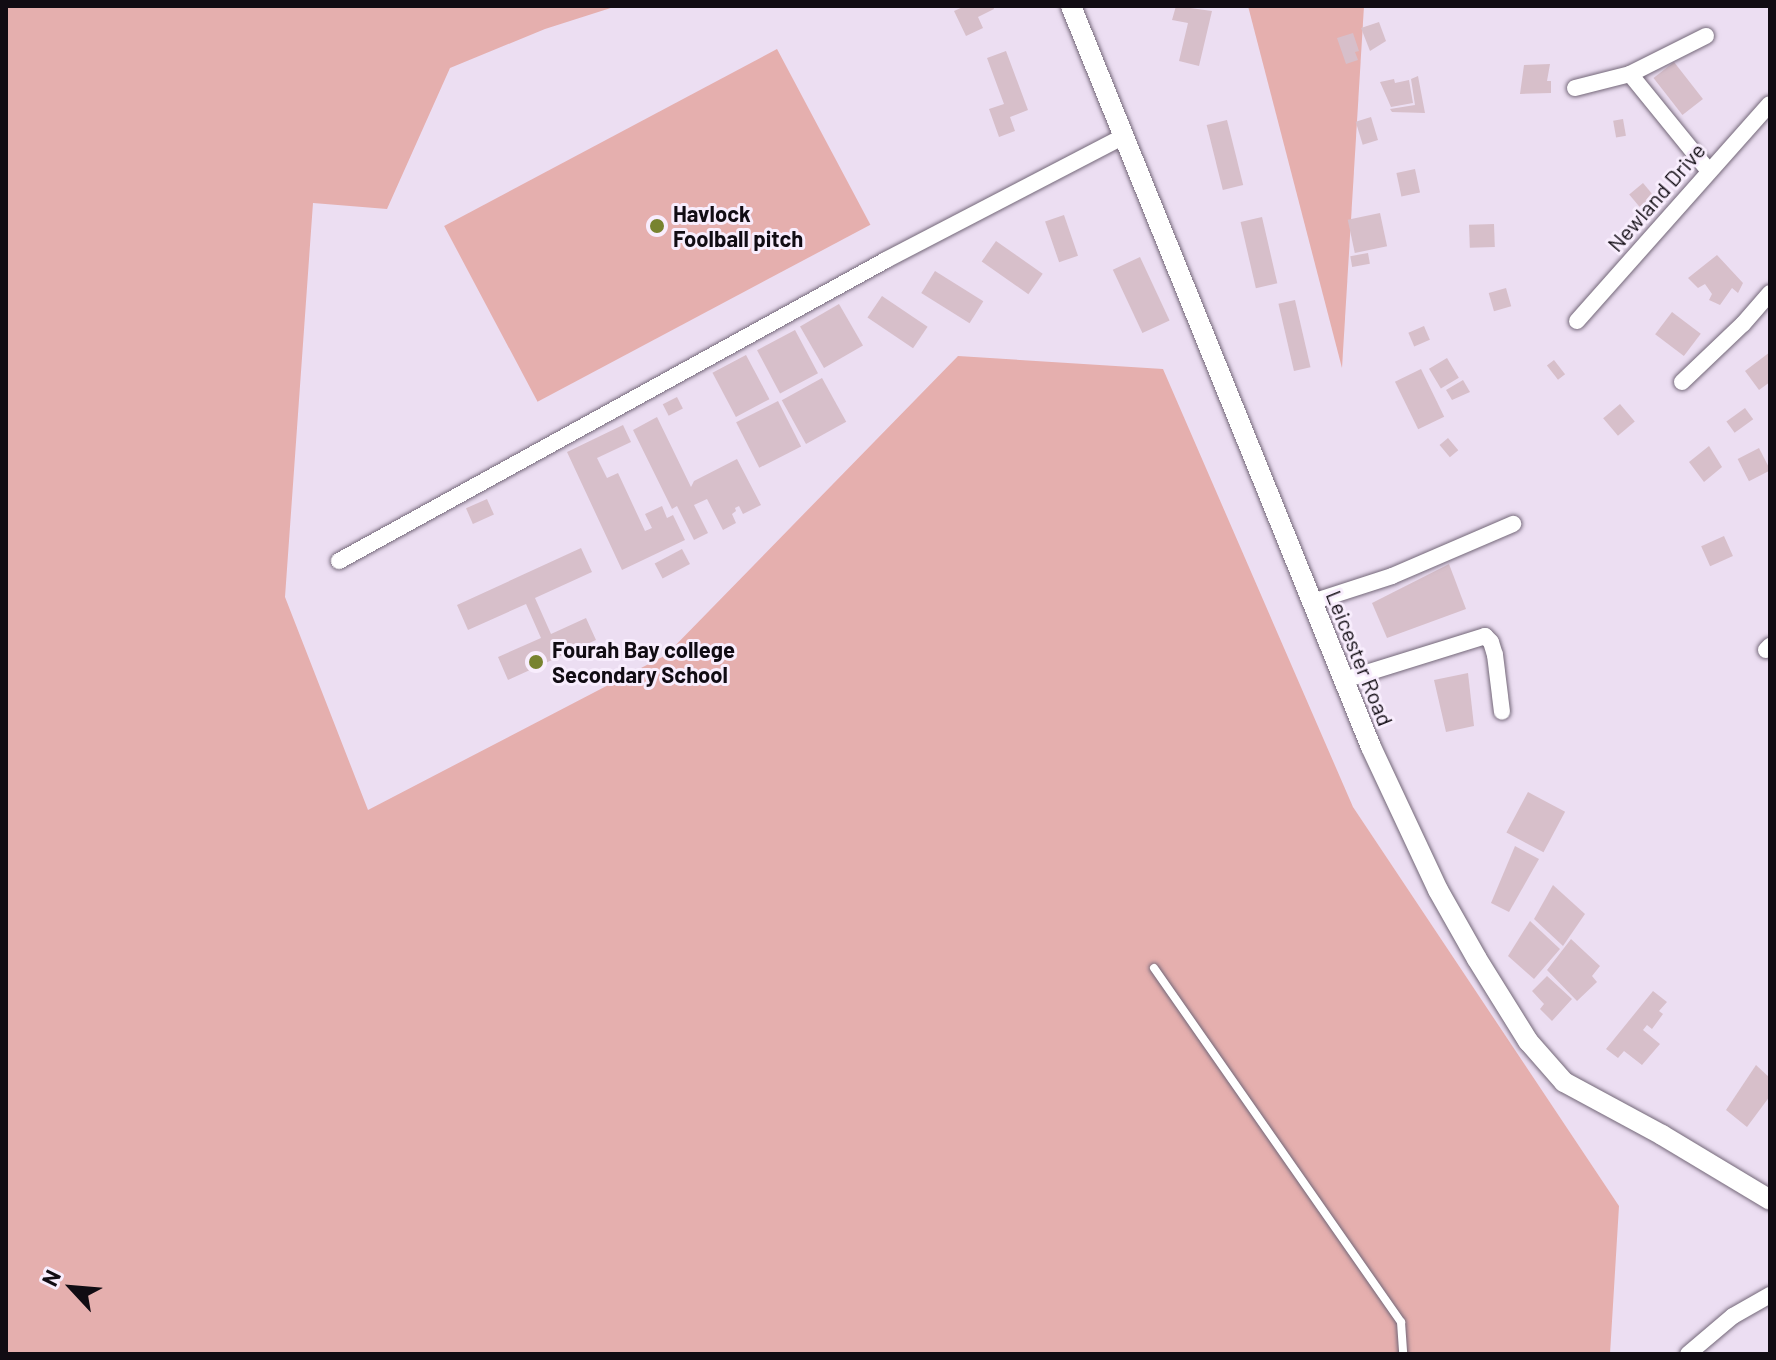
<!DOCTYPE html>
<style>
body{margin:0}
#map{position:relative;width:1776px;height:1360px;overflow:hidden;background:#ecdef2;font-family:Barlow,sans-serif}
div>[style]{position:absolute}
.green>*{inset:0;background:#e5afae;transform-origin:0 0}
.building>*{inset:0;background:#d7bfca;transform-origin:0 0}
.roads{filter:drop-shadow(0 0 2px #736778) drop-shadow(0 0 2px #736778)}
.service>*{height:8px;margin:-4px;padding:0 4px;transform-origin:4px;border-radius:4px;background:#fff}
.minor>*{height:16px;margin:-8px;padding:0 8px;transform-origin:8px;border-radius:8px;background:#fff}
.tertiary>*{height:20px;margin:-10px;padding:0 10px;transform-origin:10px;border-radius:10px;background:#fff}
.dots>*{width:22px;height:22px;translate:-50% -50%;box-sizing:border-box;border:4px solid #f8edfd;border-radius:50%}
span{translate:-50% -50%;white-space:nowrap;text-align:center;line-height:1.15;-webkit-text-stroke:6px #f8edfd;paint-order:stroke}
.street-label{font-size:22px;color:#110c13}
.poi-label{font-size:22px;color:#110c13;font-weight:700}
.left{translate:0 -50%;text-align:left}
.frame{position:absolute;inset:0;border:8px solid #110c13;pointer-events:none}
.north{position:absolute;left:32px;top:1248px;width:80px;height:80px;-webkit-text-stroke:6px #f8edfd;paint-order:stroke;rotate:296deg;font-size:22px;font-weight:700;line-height:32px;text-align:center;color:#110c13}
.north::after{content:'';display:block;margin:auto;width:28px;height:36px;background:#110c13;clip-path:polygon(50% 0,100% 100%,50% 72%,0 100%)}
</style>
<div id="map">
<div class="green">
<i style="clip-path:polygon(6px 6px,617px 6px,545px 29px,450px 68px,387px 209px,313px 203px,285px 597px,368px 810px,666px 655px,958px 356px,1163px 369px,1353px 807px,1619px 1206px,1610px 1354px,6px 1354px)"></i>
<i style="clip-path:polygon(1248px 6px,1364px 6px,1342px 368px)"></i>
<i style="left:777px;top:49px;width:199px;height:377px;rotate:62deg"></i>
</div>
<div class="building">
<i style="clip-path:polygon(965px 6px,993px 6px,994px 9px,978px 17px,983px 28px,966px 36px,954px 11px)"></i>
<i style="clip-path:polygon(1176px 6px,1212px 11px,1199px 66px,1179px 61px,1188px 23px,1172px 20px)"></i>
<i style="clip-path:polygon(1379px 22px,1386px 41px,1370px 51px,1361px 28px)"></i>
<i style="clip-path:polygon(1353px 33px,1359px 51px,1355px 52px,1358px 60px,1346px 64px,1337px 38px)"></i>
<i style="clip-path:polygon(1006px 51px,1028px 110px,1010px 117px,1015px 131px,999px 137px,989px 109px,1004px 104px,987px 58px)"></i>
<i style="left:1674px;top:62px;width:47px;height:26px;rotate:52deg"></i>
<i style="clip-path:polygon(1550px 64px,1547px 81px,1551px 81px,1551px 93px,1520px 94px,1524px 65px)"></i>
<i style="clip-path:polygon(1418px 76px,1425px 113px,1392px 112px,1390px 109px,1415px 105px,1411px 79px)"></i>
<i style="clip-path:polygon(1394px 79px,1395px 83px,1409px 80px,1413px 103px,1391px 107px,1380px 82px)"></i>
<i style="left:1371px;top:117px;width:24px;height:16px;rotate:73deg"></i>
<i style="left:1623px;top:119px;width:17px;height:10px;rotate:80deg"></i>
<i style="left:1227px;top:120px;width:67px;height:21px;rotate:76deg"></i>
<i style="left:1415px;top:169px;width:24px;height:19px;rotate:78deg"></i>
<i style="left:1643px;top:183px;width:16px;height:18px;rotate:50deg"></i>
<i style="left:1380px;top:213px;width:34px;height:33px;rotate:78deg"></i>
<i style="left:1064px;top:215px;width:43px;height:20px;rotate:71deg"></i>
<i style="left:1262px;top:217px;width:68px;height:22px;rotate:77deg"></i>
<i style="left:1494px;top:224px;width:23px;height:25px;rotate:88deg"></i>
<i style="left:996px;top:241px;width:57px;height:25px;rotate:35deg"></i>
<i style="left:1368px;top:253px;width:11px;height:18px;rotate:80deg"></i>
<i style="clip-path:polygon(1717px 255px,1743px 283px,1738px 293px,1732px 288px,1720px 305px,1709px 300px,1712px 294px,1705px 284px,1698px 288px,1688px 278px)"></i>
<i style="left:1140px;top:257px;width:70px;height:30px;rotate:65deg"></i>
<i style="left:935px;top:271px;width:57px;height:26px;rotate:32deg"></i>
<i style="left:1506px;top:288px;width:19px;height:18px;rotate:74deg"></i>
<i style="left:882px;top:296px;width:55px;height:26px;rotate:34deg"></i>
<i style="left:1295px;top:300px;width:69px;height:17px;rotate:77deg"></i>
<i style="left:839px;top:304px;width:48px;height:45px;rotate:60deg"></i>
<i style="left:1672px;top:312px;width:36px;height:28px;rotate:37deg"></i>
<i style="left:1424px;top:326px;width:15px;height:17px;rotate:67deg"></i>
<i style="left:795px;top:330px;width:49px;height:43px;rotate:62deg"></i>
<i style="clip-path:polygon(1770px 352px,1770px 382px,1759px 390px,1745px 371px)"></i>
<i style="left:746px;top:355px;width:50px;height:38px;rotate:62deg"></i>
<i style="left:1447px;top:358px;width:23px;height:21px;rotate:59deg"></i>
<i style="left:1554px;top:360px;width:18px;height:9px;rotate:52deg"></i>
<i style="left:1421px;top:369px;width:53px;height:29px;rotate:64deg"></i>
<i style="left:822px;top:378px;width:50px;height:46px;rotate:61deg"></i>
<i style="clip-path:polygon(1463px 380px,1470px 392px,1452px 400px,1446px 390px)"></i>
<i style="left:677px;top:397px;width:13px;height:16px;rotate:63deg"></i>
<i style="left:778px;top:401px;width:51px;height:47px;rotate:63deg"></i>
<i style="left:1620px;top:404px;width:23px;height:22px;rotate:50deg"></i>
<i style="left:1745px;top:408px;width:14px;height:23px;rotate:54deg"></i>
<i style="clip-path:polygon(657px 417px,691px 487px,694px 481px,737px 459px,761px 505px,743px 514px,739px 506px,735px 508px,736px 511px,732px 514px,736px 523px,723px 530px,707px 499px,694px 505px,708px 533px,694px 540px,677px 506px,672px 509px,633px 430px)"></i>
<i style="clip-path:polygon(623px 425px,631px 442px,597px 458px,607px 478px,618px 473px,645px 531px,652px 528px,645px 514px,662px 506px,667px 518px,673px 515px,685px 540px,622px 570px,567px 452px)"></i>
<i style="left:1448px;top:438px;width:16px;height:11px;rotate:50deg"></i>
<i style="clip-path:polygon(1709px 446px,1722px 467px,1704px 482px,1689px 462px)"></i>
<i style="left:1759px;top:448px;width:25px;height:24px;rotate:63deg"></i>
<i style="left:487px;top:499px;width:17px;height:23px;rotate:66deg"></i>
<i style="left:1724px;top:536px;width:22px;height:25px;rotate:66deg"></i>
<i style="clip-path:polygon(581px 548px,592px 572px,535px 598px,551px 634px,586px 618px,596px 640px,508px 680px,498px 657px,541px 638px,526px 604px,468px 630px,457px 605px)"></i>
<i style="left:682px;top:549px;width:17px;height:31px;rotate:62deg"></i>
<i style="clip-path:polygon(1449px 564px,1466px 609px,1387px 638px,1372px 603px)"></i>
<i style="clip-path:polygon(1468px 673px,1474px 726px,1446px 732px,1434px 680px)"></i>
<i style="left:1528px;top:792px;width:42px;height:46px;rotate:28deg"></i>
<i style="clip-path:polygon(1515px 846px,1539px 859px,1509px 912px,1491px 903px)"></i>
<i style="clip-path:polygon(1553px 885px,1585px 914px,1563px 946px,1534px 919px)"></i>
<i style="clip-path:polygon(1530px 921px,1560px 949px,1534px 979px,1508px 956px)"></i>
<i style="clip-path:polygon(1571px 939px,1600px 966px,1592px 976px,1597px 982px,1577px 1001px,1547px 970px)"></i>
<i style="clip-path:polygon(1547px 976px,1572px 999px,1552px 1021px,1540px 1009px,1544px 1004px,1532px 991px)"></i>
<i style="clip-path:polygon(1653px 991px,1667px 1002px,1659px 1011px,1663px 1014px,1652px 1029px,1647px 1025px,1643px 1030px,1660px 1044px,1642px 1065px,1624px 1051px,1618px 1058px,1606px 1049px)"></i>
<i style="clip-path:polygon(1756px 1065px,1770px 1078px,1770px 1096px,1747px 1127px,1726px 1110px)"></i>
</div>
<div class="roads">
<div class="service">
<i style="left:1154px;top:968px;width:432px;rotate:55.1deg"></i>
<i style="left:1401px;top:1322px;width:32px;rotate:86deg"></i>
</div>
<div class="minor">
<i style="left:1630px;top:74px;width:85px;rotate:-26.6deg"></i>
<i style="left:1575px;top:88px;width:57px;rotate:-14.3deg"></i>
<i style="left:1630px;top:74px;width:124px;rotate:50.9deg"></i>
<i style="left:1577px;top:321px;width:290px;rotate:-48.4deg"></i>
<i style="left:1682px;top:382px;width:84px;rotate:-43.6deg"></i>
<i style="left:1743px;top:324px;width:41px;rotate:-48.9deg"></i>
<i style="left:339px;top:561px;width:624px;rotate:-28.82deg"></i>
<i style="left:886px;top:260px;width:268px;rotate:-27.5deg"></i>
<i style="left:1312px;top:602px;width:84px;rotate:-18deg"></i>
<i style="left:1392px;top:576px;width:132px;rotate:-23.3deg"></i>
<i style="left:1766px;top:650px;width:6px;rotate:-45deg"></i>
<i style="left:1344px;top:680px;width:148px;rotate:-17.3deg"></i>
<i style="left:1485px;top:636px;width:8px;rotate:45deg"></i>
<i style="left:1491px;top:642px;width:14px;rotate:73deg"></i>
<i style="left:1495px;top:655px;width:57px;rotate:83deg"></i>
<i style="left:1688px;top:1354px;width:59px;rotate:-40.2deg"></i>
<i style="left:1733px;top:1316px;width:43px;rotate:-29.6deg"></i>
</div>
<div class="tertiary">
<i style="left:1071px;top:6px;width:799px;rotate:67.96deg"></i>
<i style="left:1371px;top:747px;width:158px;rotate:64.9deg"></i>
<i style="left:1438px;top:890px;width:79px;rotate:60.5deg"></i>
<i style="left:1477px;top:959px;width:97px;rotate:58.1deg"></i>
<i style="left:1528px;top:1041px;width:55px;rotate:48.7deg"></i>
<i style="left:1564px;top:1082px;width:111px;rotate:28.4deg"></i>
<i style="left:1662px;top:1135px;width:126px;rotate:31deg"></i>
</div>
</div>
<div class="dots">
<i style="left:657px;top:226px;background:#788330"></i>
<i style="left:536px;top:662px;background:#788330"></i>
</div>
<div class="street-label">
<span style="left:1656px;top:197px;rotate:-49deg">Newland Drive</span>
<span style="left:1360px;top:658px;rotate:68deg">Leicester Road</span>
</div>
<div class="poi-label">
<span class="left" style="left:673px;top:226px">Havlock<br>Foolball pitch</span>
<span class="left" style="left:552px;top:662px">Fourah Bay college<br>Secondary School</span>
</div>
<div class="frame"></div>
<div class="north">N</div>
</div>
